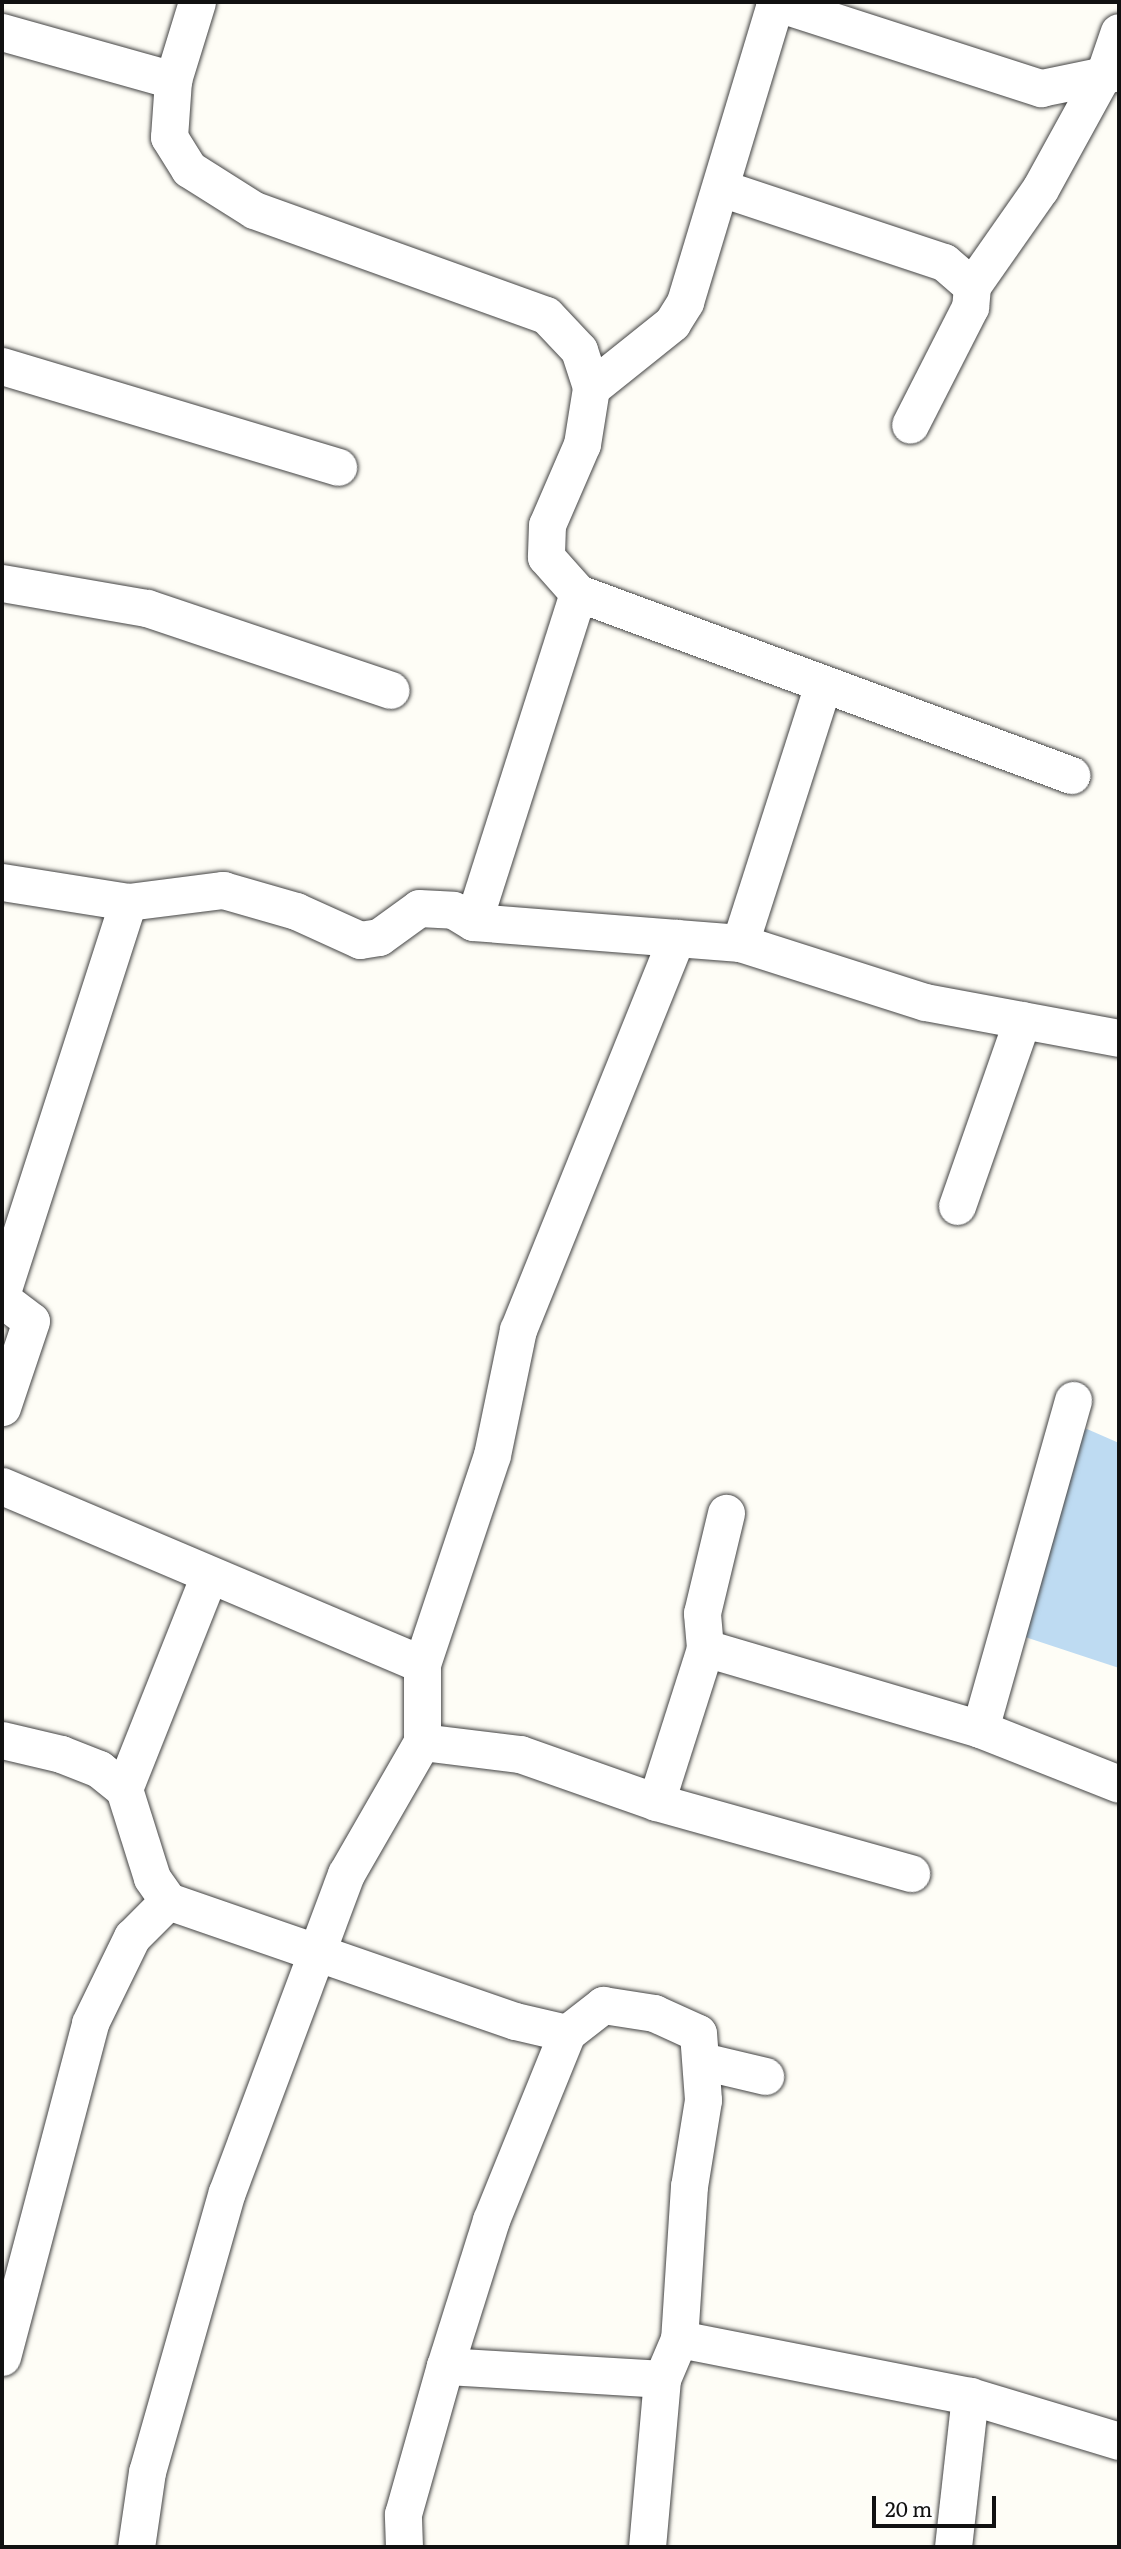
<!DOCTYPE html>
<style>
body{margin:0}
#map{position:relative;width:1121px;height:2549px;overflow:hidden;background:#fefdf6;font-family:Literata,serif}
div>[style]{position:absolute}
.water>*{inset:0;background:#bedbf2}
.roads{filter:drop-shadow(0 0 2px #444) drop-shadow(0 0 2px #444)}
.street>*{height:37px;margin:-18.5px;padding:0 18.5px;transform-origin:18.5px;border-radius:18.5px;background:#fff}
span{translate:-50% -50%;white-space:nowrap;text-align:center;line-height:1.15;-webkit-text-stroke:7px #fff;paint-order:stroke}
.frame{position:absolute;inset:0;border:4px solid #111;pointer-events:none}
.scale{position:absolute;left:872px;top:2496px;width:124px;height:32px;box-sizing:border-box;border:4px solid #111;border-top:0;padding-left:9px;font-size:21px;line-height:24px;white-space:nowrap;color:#111;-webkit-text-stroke:5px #fff;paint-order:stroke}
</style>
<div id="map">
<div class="water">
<i style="clip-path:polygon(1087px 1429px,1119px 1443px,1119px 1668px,998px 1628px,1070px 1435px)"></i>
</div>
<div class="roads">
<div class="street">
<i style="left:197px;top:2px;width:82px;rotate:107.1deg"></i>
<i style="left:173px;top:80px;width:57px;rotate:94deg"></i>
<i style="left:169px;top:137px;width:38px;rotate:58deg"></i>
<i style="left:189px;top:169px;width:77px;rotate:32.2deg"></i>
<i style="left:254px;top:210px;width:310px;rotate:19.8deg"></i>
<i style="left:546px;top:315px;width:48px;rotate:46.7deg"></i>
<i style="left:579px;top:350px;width:40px;rotate:72deg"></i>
<i style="left:591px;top:388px;width:57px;rotate:99.1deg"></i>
<i style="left:582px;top:444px;width:88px;rotate:113.4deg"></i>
<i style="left:547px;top:525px;width:32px;rotate:92deg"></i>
<i style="left:546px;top:557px;width:48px;rotate:48.4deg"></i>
<i style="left:578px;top:593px;width:345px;rotate:107.7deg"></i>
<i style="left:774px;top:2px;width:281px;rotate:17.9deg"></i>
<i style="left:1041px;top:88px;width:80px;rotate:-11.6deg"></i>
<i style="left:2px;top:32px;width:178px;rotate:15.7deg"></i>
<i style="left:721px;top:188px;width:235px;rotate:18.4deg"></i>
<i style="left:944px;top:262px;width:37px;rotate:41deg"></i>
<i style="left:972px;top:286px;width:21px;rotate:95deg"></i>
<i style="left:970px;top:307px;width:132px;rotate:117deg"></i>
<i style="left:972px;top:286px;width:118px;rotate:-55deg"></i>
<i style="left:1040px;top:189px;width:137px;rotate:-61.2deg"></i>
<i style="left:1106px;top:69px;width:39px;rotate:-71deg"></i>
<i style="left:2px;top:366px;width:351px;rotate:16.7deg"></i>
<i style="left:591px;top:388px;width:104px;rotate:-38.7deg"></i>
<i style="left:672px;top:323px;width:25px;rotate:-58deg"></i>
<i style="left:685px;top:302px;width:312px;rotate:-73.2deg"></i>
<i style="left:2px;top:583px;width:147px;rotate:9.8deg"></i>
<i style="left:147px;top:608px;width:257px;rotate:18.6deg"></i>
<i style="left:578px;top:593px;width:526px;rotate:20.26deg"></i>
<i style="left:2px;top:882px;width:128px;rotate:9deg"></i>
<i style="left:128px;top:902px;width:96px;rotate:-7.2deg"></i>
<i style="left:223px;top:890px;width:76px;rotate:16deg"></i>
<i style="left:296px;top:911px;width:70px;rotate:24.4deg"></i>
<i style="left:360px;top:940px;width:19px;rotate:-9deg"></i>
<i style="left:379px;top:937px;width:49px;rotate:-35.9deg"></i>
<i style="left:419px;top:908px;width:34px;rotate:3deg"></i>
<i style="left:453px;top:910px;width:23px;rotate:31deg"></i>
<i style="left:473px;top:922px;width:268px;rotate:4.5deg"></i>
<i style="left:740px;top:943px;width:194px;rotate:17.7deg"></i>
<i style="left:925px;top:1002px;width:197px;rotate:10.5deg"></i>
<i style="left:740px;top:943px;width:272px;rotate:-72.2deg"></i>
<i style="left:957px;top:1206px;width:197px;rotate:-70.7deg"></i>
<i style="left:2px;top:1292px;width:410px;rotate:-72.1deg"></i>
<i style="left:2px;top:1299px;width:36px;rotate:37deg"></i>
<i style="left:31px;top:1321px;width:91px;rotate:108.6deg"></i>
<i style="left:2px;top:1486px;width:456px;rotate:23deg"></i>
<i style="left:705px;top:1648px;width:35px;rotate:-95deg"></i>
<i style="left:702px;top:1613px;width:103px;rotate:-76.5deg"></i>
<i style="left:980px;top:1729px;width:342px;rotate:-74.2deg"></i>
<i style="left:2px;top:1740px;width:61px;rotate:13.3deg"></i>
<i style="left:61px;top:1754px;width:41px;rotate:21.5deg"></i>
<i style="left:99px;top:1769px;width:32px;rotate:39deg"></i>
<i style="left:124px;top:1789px;width:93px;rotate:72.5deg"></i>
<i style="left:152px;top:1878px;width:28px;rotate:55deg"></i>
<i style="left:168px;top:1901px;width:367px;rotate:19.1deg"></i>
<i style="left:515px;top:2021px;width:53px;rotate:13deg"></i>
<i style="left:567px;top:2033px;width:46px;rotate:-37.9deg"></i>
<i style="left:603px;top:2005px;width:52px;rotate:8.9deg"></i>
<i style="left:654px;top:2013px;width:48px;rotate:24.4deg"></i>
<i style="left:698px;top:2033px;width:67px;rotate:85.7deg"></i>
<i style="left:703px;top:2100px;width:87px;rotate:99.2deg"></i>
<i style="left:689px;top:2186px;width:153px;rotate:93.7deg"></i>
<i style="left:679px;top:2339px;width:43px;rotate:113deg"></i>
<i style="left:662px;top:2379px;width:169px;rotate:95.1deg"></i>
<i style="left:422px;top:1742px;width:99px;rotate:7deg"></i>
<i style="left:520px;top:1754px;width:144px;rotate:19.4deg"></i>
<i style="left:656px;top:1802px;width:265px;rotate:15.6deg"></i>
<i style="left:124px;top:1789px;width:227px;rotate:-68.3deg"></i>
<i style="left:656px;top:1802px;width:162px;rotate:-72.3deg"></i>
<i style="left:705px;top:1648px;width:287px;rotate:16.4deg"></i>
<i style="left:980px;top:1729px;width:149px;rotate:21.6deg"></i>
<i style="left:702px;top:2061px;width:65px;rotate:13.4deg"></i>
<i style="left:679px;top:2339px;width:297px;rotate:11.1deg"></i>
<i style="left:970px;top:2396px;width:156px;rotate:16.8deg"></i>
<i style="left:2px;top:2357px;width:345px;rotate:-75.2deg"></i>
<i style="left:90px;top:2023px;width:96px;rotate:-64deg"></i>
<i style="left:132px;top:1937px;width:51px;rotate:-45deg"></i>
<i style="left:445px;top:2366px;width:217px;rotate:3.4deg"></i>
<i style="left:136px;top:2547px;width:76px;rotate:-81.7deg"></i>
<i style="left:147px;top:2472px;width:291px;rotate:-74.1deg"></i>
<i style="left:227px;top:2192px;width:340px;rotate:-69.5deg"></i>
<i style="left:346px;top:1874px;width:152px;rotate:-60.1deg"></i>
<i style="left:422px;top:1742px;width:78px;rotate:-90deg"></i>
<i style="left:422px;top:1664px;width:220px;rotate:-71.5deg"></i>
<i style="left:492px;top:1455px;width:128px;rotate:-78.3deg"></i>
<i style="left:518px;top:1330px;width:423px;rotate:-68deg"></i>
<i style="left:404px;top:2547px;width:33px;rotate:-92deg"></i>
<i style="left:403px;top:2514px;width:154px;rotate:-74.2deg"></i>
<i style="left:445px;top:2366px;width:153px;rotate:-72.5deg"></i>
<i style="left:491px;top:2220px;width:202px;rotate:-67.9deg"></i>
<i style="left:953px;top:2547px;width:152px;rotate:-83.6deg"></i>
</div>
</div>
<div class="frame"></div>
<div class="scale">20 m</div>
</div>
